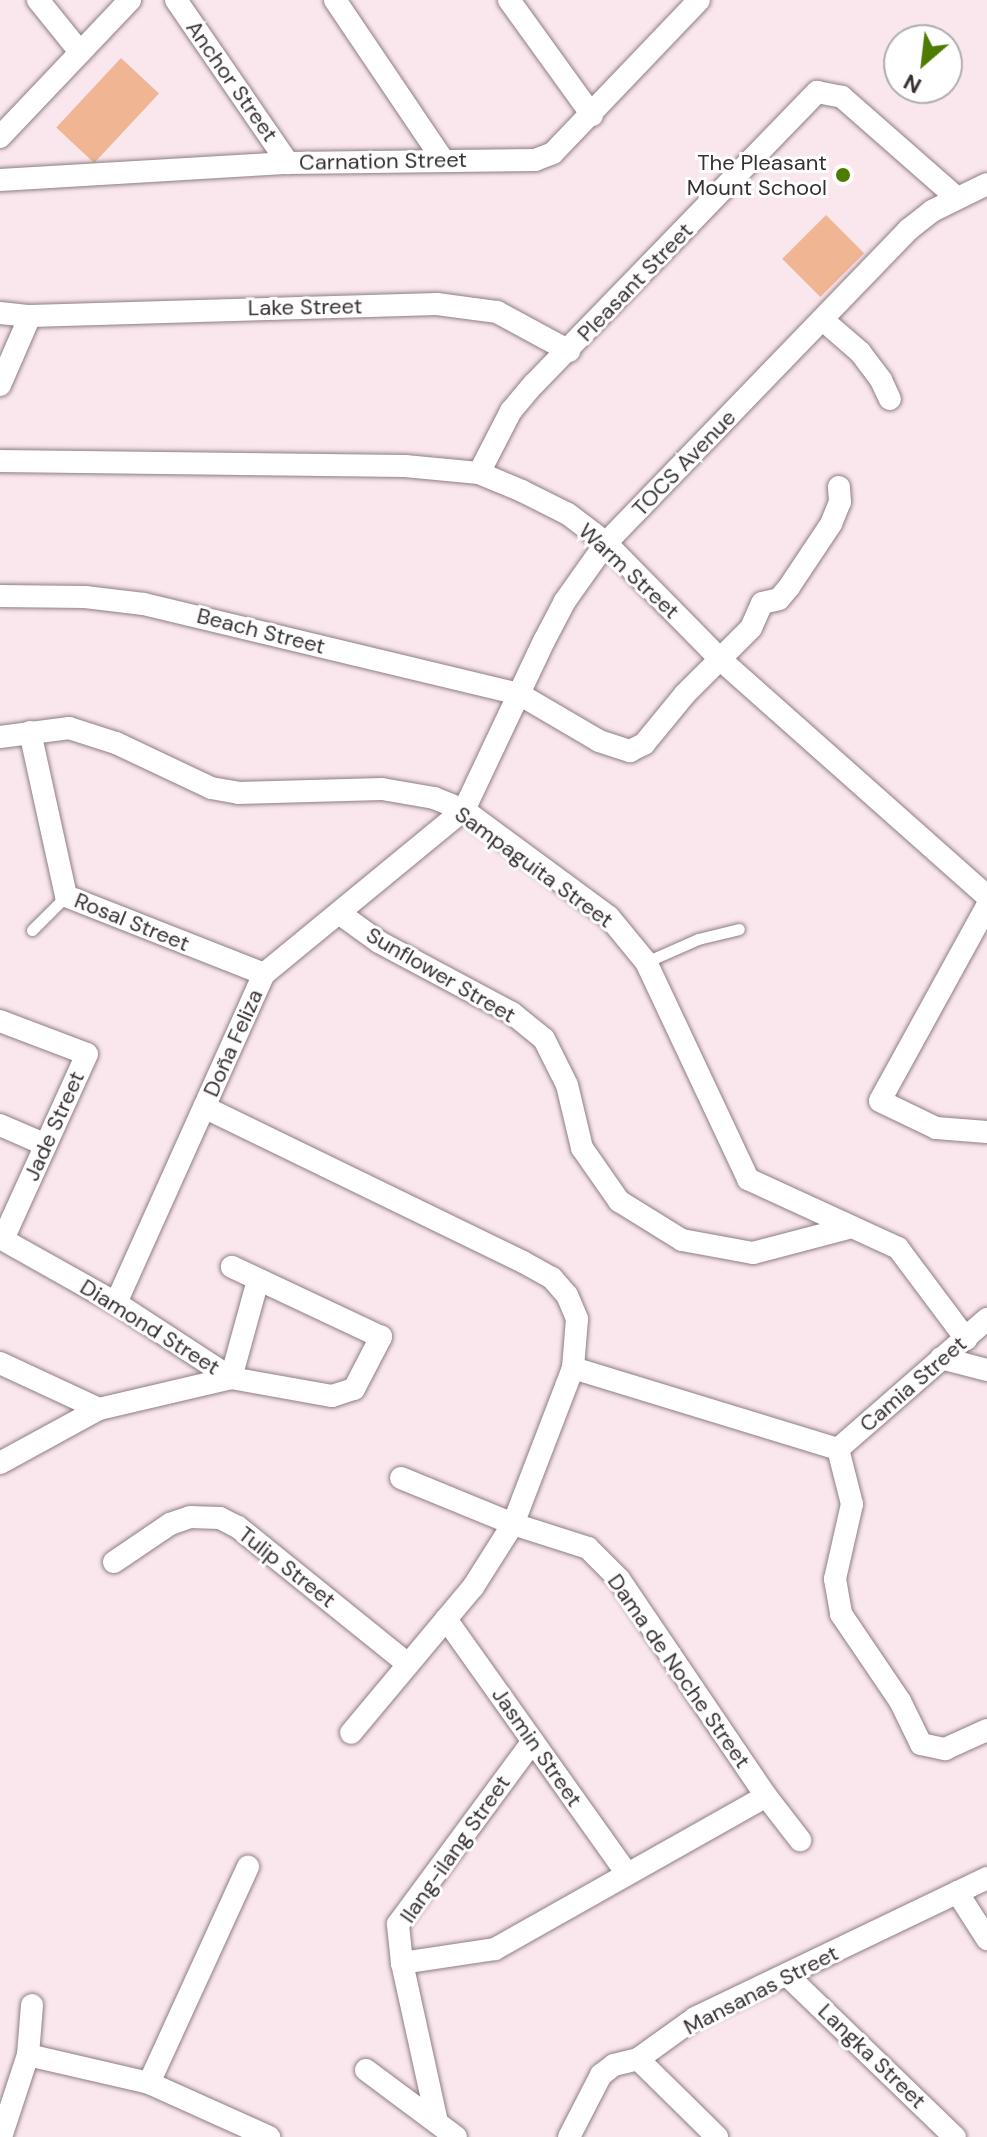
<!DOCTYPE html>
<meta charset="utf-8">
<style>
body{margin:0}
#map{position:relative;width:987px;height:2137px;overflow:hidden;background:#fae7ed;font-family:"DM Sans",sans-serif}
div>[style]{position:absolute}
.green>*{inset:0;background:#f0b593;transform-origin:0 0}
.roads{filter:drop-shadow(0 0 2px #8e7e82) drop-shadow(0 0 2px #8e7e82)}
.service>*{height:11px;margin:-5.5px;padding:0 5.5px;transform-origin:5.5px;border-radius:5.5px;background:#fff}
.minor>*{height:22px;margin:-11px;padding:0 11px;transform-origin:11px;border-radius:11px;background:#fff}
.dots>*{width:22px;height:22px;translate:-50% -50%;box-sizing:border-box;border:4px solid #fff;border-radius:50%}
span{translate:-50% -50%;white-space:nowrap;text-align:center;line-height:1.15;-webkit-text-stroke:6px #fff;paint-order:stroke}
.street-label{font-size:22px;color:#383133}
.poi-label{font-size:22px;color:#383133}
.right{translate:-100% -50%;text-align:right}
.north{position:absolute;left:883px;top:24px;width:80px;height:80px;box-sizing:border-box;background:#fff;border:2px solid #afadad;border-radius:50%;rotate:208deg;font-size:22px;font-weight:700;line-height:32px;text-align:center;color:#383133}
.north::after{content:'';display:block;margin:auto;width:28px;height:36px;background:#4e7c02;clip-path:polygon(50% 0,100% 100%,50% 72%,0 100%)}
</style>
<div id="map">
<div class="green">
<i style="left:121px;top:58px;width:52px;height:95px;rotate:43deg"></i>
<i style="left:826px;top:215px;width:54px;height:62px;rotate:45deg"></i>
</div>
<div class="roads">
<div class="service">
<i style="left:32px;top:930px;width:48px;rotate:-45deg"></i>
<i style="left:646px;top:962px;width:57px;rotate:-23.9deg"></i>
<i style="left:698px;top:939px;width:42px;rotate:-13.7deg"></i>
</div>
<div class="minor">
<i style="left:38px;top:0;width:67px;rotate:51.1deg"></i>
<i style="left:176px;top:0;width:198px;rotate:55.5deg"></i>
<i style="left:335px;top:0;width:193px;rotate:56deg"></i>
<i style="left:509px;top:0;width:142px;rotate:54.2deg"></i>
<i style="left:0;top:137px;width:189px;rotate:-46.5deg"></i>
<i style="left:0;top:180px;width:289px;rotate:-3.4deg"></i>
<i style="left:288px;top:163px;width:247px;rotate:-0.7deg"></i>
<i style="left:535px;top:160px;width:19px;rotate:-21deg"></i>
<i style="left:553px;top:153px;width:211px;rotate:-46.3deg"></i>
<i style="left:0;top:313px;width:30px;rotate:6deg"></i>
<i style="left:30px;top:316px;width:407px;rotate:-1.7deg"></i>
<i style="left:437px;top:304px;width:61px;rotate:7.6deg"></i>
<i style="left:497px;top:312px;width:82px;rotate:28.4deg"></i>
<i style="left:823px;top:320px;width:49px;rotate:40.9deg"></i>
<i style="left:860px;top:352px;width:35px;rotate:53deg"></i>
<i style="left:881px;top:380px;width:21px;rotate:65deg"></i>
<i style="left:0;top:385px;width:75px;rotate:-66.5deg"></i>
<i style="left:0;top:461px;width:405px;rotate:0.7deg"></i>
<i style="left:405px;top:466px;width:74px;rotate:5.4deg"></i>
<i style="left:479px;top:473px;width:47px;rotate:22.7deg"></i>
<i style="left:522px;top:491px;width:51px;rotate:26.6deg"></i>
<i style="left:568px;top:514px;width:48px;rotate:37.3deg"></i>
<i style="left:606px;top:543px;width:164px;rotate:45.5deg"></i>
<i style="left:721px;top:660px;width:356px;rotate:41.6deg"></i>
<i style="left:479px;top:473px;width:70px;rotate:-62.7deg"></i>
<i style="left:511px;top:411px;width:35px;rotate:-50deg"></i>
<i style="left:534px;top:384px;width:407px;rotate:-45.9deg"></i>
<i style="left:817px;top:92px;width:25px;rotate:11deg"></i>
<i style="left:842px;top:97px;width:152px;rotate:41.3deg"></i>
<i style="left:0;top:596px;width:85px;rotate:0.7deg"></i>
<i style="left:85px;top:597px;width:59px;rotate:6.8deg"></i>
<i style="left:144px;top:604px;width:386px;rotate:13.5deg"></i>
<i style="left:519px;top:694px;width:93px;rotate:30.4deg"></i>
<i style="left:599px;top:741px;width:33px;rotate:18deg"></i>
<i style="left:630px;top:751px;width:16px;rotate:-27deg"></i>
<i style="left:644px;top:744px;width:65px;rotate:-50.6deg"></i>
<i style="left:685px;top:694px;width:93px;rotate:-45deg"></i>
<i style="left:751px;top:628px;width:27px;rotate:-66deg"></i>
<i style="left:762px;top:603px;width:17px;rotate:-13deg"></i>
<i style="left:779px;top:599px;width:16px;rotate:-50deg"></i>
<i style="left:789px;top:587px;width:76px;rotate:-56.3deg"></i>
<i style="left:831px;top:524px;width:24px;rotate:-68deg"></i>
<i style="left:840px;top:502px;width:15px;rotate:-94deg"></i>
<i style="left:30px;top:732px;width:168px;rotate:77.6deg"></i>
<i style="left:66px;top:896px;width:213px;rotate:21.5deg"></i>
<i style="left:0;top:737px;width:70px;rotate:-7.4deg"></i>
<i style="left:69px;top:728px;width:49px;rotate:17.7deg"></i>
<i style="left:116px;top:743px;width:105px;rotate:25.3deg"></i>
<i style="left:211px;top:788px;width:27px;rotate:10deg"></i>
<i style="left:238px;top:793px;width:144px;rotate:-1.6deg"></i>
<i style="left:382px;top:789px;width:53px;rotate:9.8deg"></i>
<i style="left:434px;top:798px;width:32px;rotate:22deg"></i>
<i style="left:464px;top:810px;width:180px;rotate:36.4deg"></i>
<i style="left:609px;top:917px;width:58px;rotate:50.6deg"></i>
<i style="left:646px;top:962px;width:240px;rotate:64.8deg"></i>
<i style="left:748px;top:1179px;width:165px;rotate:24.7deg"></i>
<i style="left:898px;top:1248px;width:114px;rotate:53.2deg"></i>
<i style="left:987px;top:906px;width:222px;rotate:118.8deg"></i>
<i style="left:880px;top:1101px;width:62px;rotate:25.7deg"></i>
<i style="left:936px;top:1128px;width:51px;rotate:4.5deg"></i>
<i style="left:339px;top:913px;width:49px;rotate:35.9deg"></i>
<i style="left:379px;top:942px;width:151px;rotate:28.1deg"></i>
<i style="left:512px;top:1013px;width:41px;rotate:39.1deg"></i>
<i style="left:544px;top:1039px;width:51px;rotate:63.4deg"></i>
<i style="left:567px;top:1085px;width:65px;rotate:76.6deg"></i>
<i style="left:582px;top:1148px;width:65px;rotate:55.1deg"></i>
<i style="left:619px;top:1201px;width:74px;rotate:31.8deg"></i>
<i style="left:682px;top:1240px;width:72px;rotate:10.4deg"></i>
<i style="left:753px;top:1253px;width:102px;rotate:-14.7deg"></i>
<i style="left:0;top:1021px;width:93px;rotate:20.8deg"></i>
<i style="left:87px;top:1054px;width:203px;rotate:114.4deg"></i>
<i style="left:204px;top:1107px;width:355px;rotate:25.9deg"></i>
<i style="left:523px;top:1262px;width:33px;rotate:29deg"></i>
<i style="left:552px;top:1278px;width:23px;rotate:49deg"></i>
<i style="left:567px;top:1295px;width:26px;rotate:67deg"></i>
<i style="left:577px;top:1319px;width:49px;rotate:94.7deg"></i>
<i style="left:573px;top:1368px;width:167px;rotate:111deg"></i>
<i style="left:513px;top:1524px;width:75px;rotate:122.4deg"></i>
<i style="left:473px;top:1587px;width:190px;rotate:129.9deg"></i>
<i style="left:0;top:1125px;width:50px;rotate:23.5deg"></i>
<i style="left:0;top:1238px;width:133px;rotate:29.3deg"></i>
<i style="left:116px;top:1303px;width:137px;rotate:33.1deg"></i>
<i style="left:231px;top:1378px;width:103px;rotate:10.1deg"></i>
<i style="left:332px;top:1396px;width:23px;rotate:-18deg"></i>
<i style="left:354px;top:1389px;width:59px;rotate:-62.6deg"></i>
<i style="left:381px;top:1337px;width:165px;rotate:-154.8deg"></i>
<i style="left:116px;top:1303px;width:361px;rotate:-65.8deg"></i>
<i style="left:264px;top:974px;width:259px;rotate:-39.4deg"></i>
<i style="left:464px;top:810px;width:187px;rotate:-64.7deg"></i>
<i style="left:544px;top:641px;width:45px;rotate:-62.3deg"></i>
<i style="left:565px;top:601px;width:71px;rotate:-54.7deg"></i>
<i style="left:606px;top:543px;width:435px;rotate:-46deg"></i>
<i style="left:908px;top:230px;width:31px;rotate:-38deg"></i>
<i style="left:932px;top:211px;width:61px;rotate:-26.1deg"></i>
<i style="left:941px;top:1358px;width:48px;rotate:14.6deg"></i>
<i style="left:0;top:1363px;width:109px;rotate:24.9deg"></i>
<i style="left:573px;top:1368px;width:277px;rotate:17deg"></i>
<i style="left:838px;top:1449px;width:57px;rotate:75.7deg"></i>
<i style="left:852px;top:1504px;width:77px;rotate:102.8deg"></i>
<i style="left:835px;top:1579px;width:36px;rotate:80deg"></i>
<i style="left:841px;top:1614px;width:105px;rotate:55.9deg"></i>
<i style="left:900px;top:1701px;width:48px;rotate:64deg"></i>
<i style="left:921px;top:1744px;width:25px;rotate:12deg"></i>
<i style="left:945px;top:1749px;width:46px;rotate:-24.3deg"></i>
<i style="left:838px;top:1449px;width:198px;rotate:-41.1deg"></i>
<i style="left:0;top:1463px;width:113px;rotate:-28.6deg"></i>
<i style="left:99px;top:1409px;width:136px;rotate:-13.2deg"></i>
<i style="left:231px;top:1378px;width:102px;rotate:-74.6deg"></i>
<i style="left:401px;top:1478px;width:121px;rotate:22.3deg"></i>
<i style="left:513px;top:1524px;width:79px;rotate:17.7deg"></i>
<i style="left:588px;top:1548px;width:44px;rotate:45deg"></i>
<i style="left:619px;top:1579px;width:262px;rotate:55.9deg"></i>
<i style="left:766px;top:1796px;width:56px;rotate:52.3deg"></i>
<i style="left:114px;top:1562px;width:68px;rotate:-34.2deg"></i>
<i style="left:170px;top:1524px;width:21px;rotate:-19deg"></i>
<i style="left:190px;top:1517px;width:30px;rotate:2deg"></i>
<i style="left:220px;top:1518px;width:20px;rotate:27deg"></i>
<i style="left:238px;top:1527px;width:218px;rotate:38.9deg"></i>
<i style="left:446px;top:1619px;width:313px;rotate:54.6deg"></i>
<i style="left:957px;top:1892px;width:56px;rotate:57.4deg"></i>
<i style="left:402px;top:1963px;width:94px;rotate:-8.6deg"></i>
<i style="left:495px;top:1949px;width:311px;rotate:-29.4deg"></i>
<i style="left:788px;top:1976px;width:232px;rotate:44deg"></i>
<i style="left:28px;top:2055px;width:124px;rotate:13deg"></i>
<i style="left:149px;top:2083px;width:132px;rotate:24.2deg"></i>
<i style="left:638px;top:2059px;width:111px;rotate:44.6deg"></i>
<i style="left:366px;top:2070px;width:112px;rotate:36.7deg"></i>
<i style="left:149px;top:2083px;width:238px;rotate:-65.4deg"></i>
<i style="left:437px;top:2122px;width:163px;rotate:-102.4deg"></i>
<i style="left:402px;top:1963px;width:39px;rotate:-96deg"></i>
<i style="left:398px;top:1924px;width:227px;rotate:-53.6deg"></i>
<i style="left:1px;top:2137px;width:86px;rotate:-71.8deg"></i>
<i style="left:28px;top:2055px;width:50px;rotate:-85.4deg"></i>
<i style="left:569px;top:2137px;width:70px;rotate:-62.7deg"></i>
<i style="left:601px;top:2075px;width:16px;rotate:-38deg"></i>
<i style="left:614px;top:2065px;width:25px;rotate:-14deg"></i>
<i style="left:638px;top:2059px;width:70px;rotate:-35.7deg"></i>
<i style="left:695px;top:2018px;width:324px;rotate:-25.6deg"></i>
</div>
</div>
<div class="dots">
<i style="left:843px;top:175px;background:#4e7c02"></i>
</div>
<div class="street-label">
<span style="left:232px;top:81px;rotate:55deg">Anchor Street</span>
<span style="left:383px;top:161px;rotate:-1deg">Carnation Street</span>
<span style="left:635px;top:282px;rotate:-46deg">Pleasant Street</span>
<span style="left:305px;top:307px;rotate:-1deg">Lake Street</span>
<span style="left:684px;top:463px;rotate:-46deg">TOCS Avenue</span>
<span style="left:629px;top:571px;rotate:43deg">Warm Street</span>
<span style="left:261px;top:631px;rotate:14deg">Beach Street</span>
<span style="left:534px;top:867px;rotate:36deg">Sampaguita Street</span>
<span style="left:132px;top:922px;rotate:22deg">Rosal Street</span>
<span style="left:441px;top:975px;rotate:30deg">Sunflower Street</span>
<span style="left:233px;top:1043px;rotate:-66deg">Doña Feliza</span>
<span style="left:54px;top:1126px;rotate:-66deg">Jade Street</span>
<span style="left:150px;top:1327px;rotate:32deg">Diamond Street</span>
<span style="left:913px;top:1384px;rotate:-41deg">Camia Street</span>
<span style="left:287px;top:1567px;rotate:38deg">Tulip Street</span>
<span style="left:679px;top:1671px;rotate:55deg">Dama de Noche Street</span>
<span style="left:537px;top:1747px;rotate:55deg">Jasmin Street</span>
<span style="left:455px;top:1849px;rotate:-55deg">Ilang-ilang Street</span>
<span style="left:761px;top:1990px;rotate:-27deg">Mansanas Street</span>
<span style="left:872px;top:2056px;rotate:44deg">Langka Street</span>
</div>
<div class="poi-label">
<span class="right" style="left:827px;top:175px">The Pleasant<br>Mount School</span>
</div>
<div class="north">N</div>
</div>
